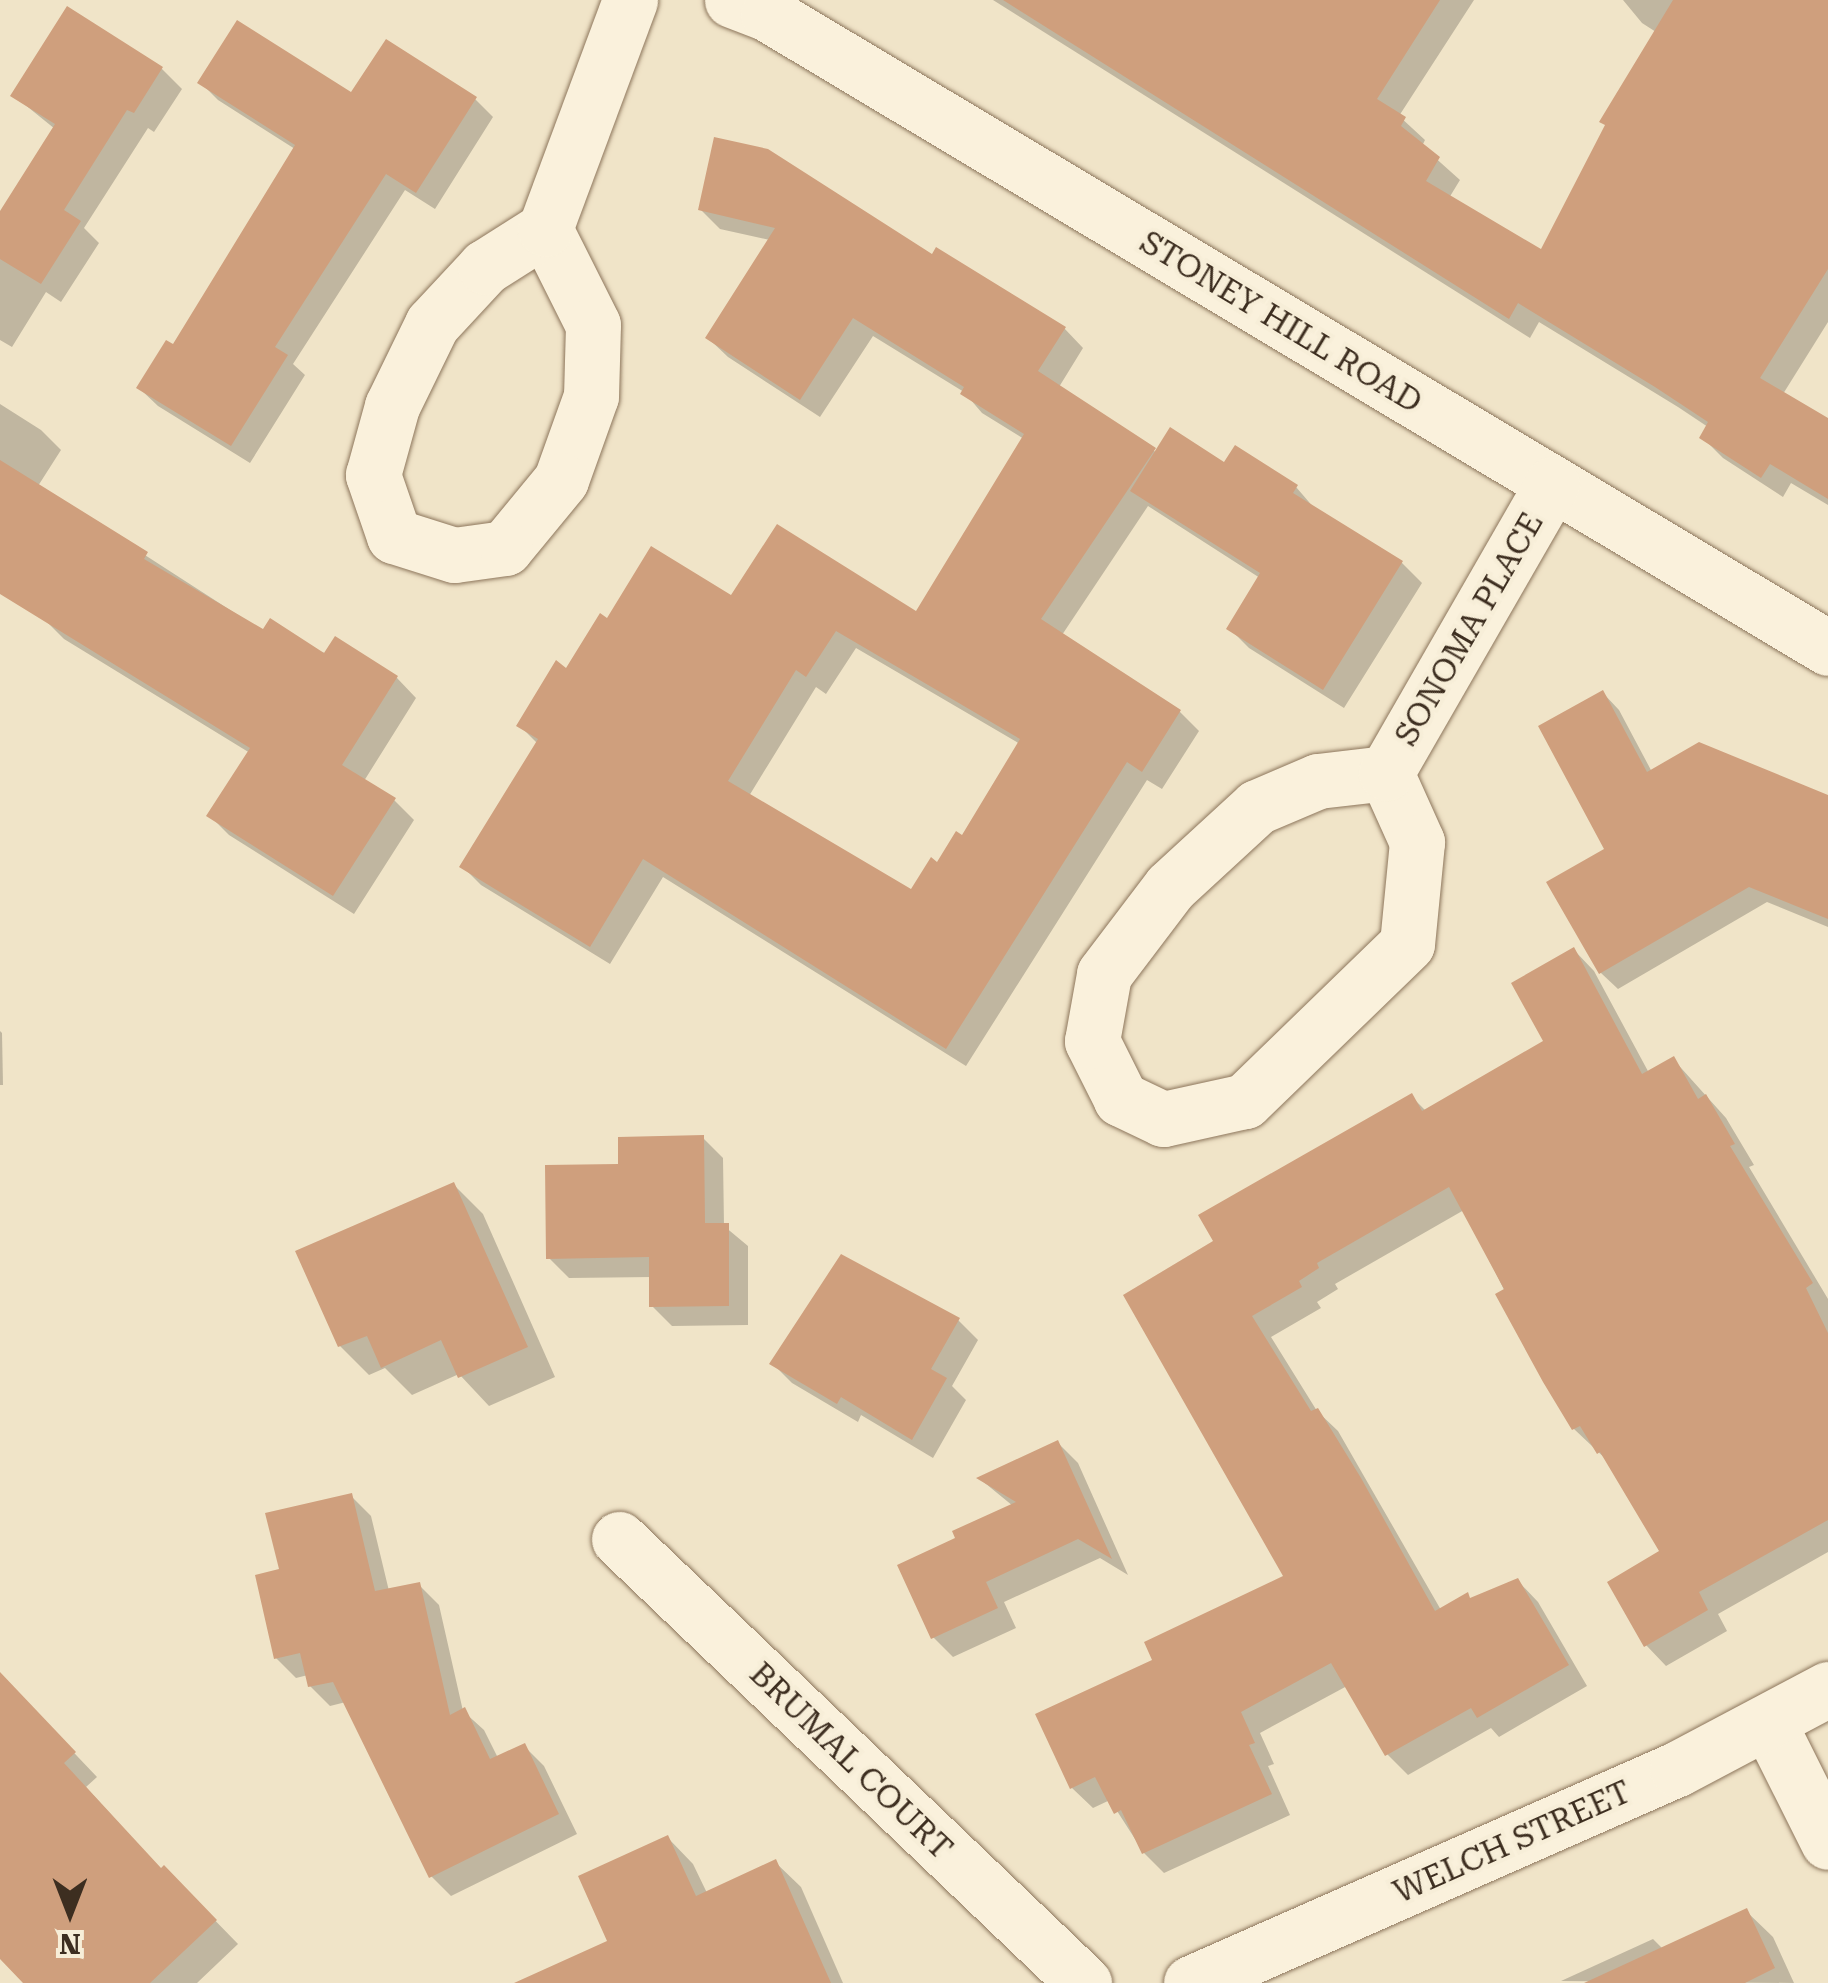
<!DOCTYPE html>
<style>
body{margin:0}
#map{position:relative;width:1828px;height:1983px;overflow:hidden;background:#f0e4c8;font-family:"Roboto Serif",serif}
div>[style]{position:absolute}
.shadow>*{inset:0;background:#0003}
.building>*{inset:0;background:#cf9f7d}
.roads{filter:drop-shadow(0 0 2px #8d765c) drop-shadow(0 0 2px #8d765c)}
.street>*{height:55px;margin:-27.5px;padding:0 27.5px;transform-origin:27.5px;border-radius:27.5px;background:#faf1dc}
span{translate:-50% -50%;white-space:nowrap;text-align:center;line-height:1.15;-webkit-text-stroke:8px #f7eed8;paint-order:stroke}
.street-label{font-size:32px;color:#3d2e20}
.north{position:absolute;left:20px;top:1863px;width:100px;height:100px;-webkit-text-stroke:8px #f7eed8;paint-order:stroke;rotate:180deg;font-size:28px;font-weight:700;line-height:40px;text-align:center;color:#3d2e20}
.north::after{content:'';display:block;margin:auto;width:35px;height:45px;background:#3d2e20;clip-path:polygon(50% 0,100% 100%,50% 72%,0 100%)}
</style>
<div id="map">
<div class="shadow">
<i style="clip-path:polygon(993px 0,1474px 0,1399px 116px,1425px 140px,1422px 146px,1460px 180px,1449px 198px,1542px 252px,1656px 32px,1642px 23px,1623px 0,1828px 0,1828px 322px,1783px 394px,1828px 421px,1828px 505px,1791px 483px,1783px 497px,1723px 458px,1702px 437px,1708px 427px,1678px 407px,1539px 322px,1530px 338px)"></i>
<i style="clip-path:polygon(68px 9px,162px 69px,182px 89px,154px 132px,148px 128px,84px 228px,99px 243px,61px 302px,46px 292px,12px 347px,0 340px,0 215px,55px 129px,13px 95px)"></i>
<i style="clip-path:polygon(200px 82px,352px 96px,475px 99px,493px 117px,435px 209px,405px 190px,293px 364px,305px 375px,250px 463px,158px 406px,139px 388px,174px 348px,295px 149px,218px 100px)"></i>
<i style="clip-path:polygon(evenodd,701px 210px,933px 257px,1064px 328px,1083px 348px,1059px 387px,1157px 453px,1224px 465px,1296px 487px,1315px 509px,1402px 563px,1422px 583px,1344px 708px,1249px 648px,1229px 628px,1260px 578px,1148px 506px,1062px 635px,1180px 712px,1199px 731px,1162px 789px,1147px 780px,966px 1066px,663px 877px,610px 964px,481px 885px,462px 866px,538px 744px,519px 725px,608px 621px,732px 598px,917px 615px,1024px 439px,982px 413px,964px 392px,873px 336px,820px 417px,728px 357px,708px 338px,770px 240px,720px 229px,701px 210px,856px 648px,1020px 744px,963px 838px,912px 893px,749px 796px,816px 687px,826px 694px,856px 648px)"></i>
<i style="clip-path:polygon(0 404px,41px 430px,61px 450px,38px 486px,264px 632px,397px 678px,416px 698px,364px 781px,394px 800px,414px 820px,354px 914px,229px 835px,209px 815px,250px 753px,64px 639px,44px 619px,0 543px)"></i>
<i style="clip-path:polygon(1603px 693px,1619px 710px,1652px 772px,1828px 797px,1828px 927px,1767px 902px,1618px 989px,1601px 973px,1550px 883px,1607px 850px)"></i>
<i style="clip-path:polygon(1574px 950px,1594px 971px,1649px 1073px,1673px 1059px,1726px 1118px,1754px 1165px,1749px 1167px,1828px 1299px,1828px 1552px,1718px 1614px,1727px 1631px,1666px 1666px,1646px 1645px,1662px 1552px,1611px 1464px,1574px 1429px,1464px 1210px,1335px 1284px,1338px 1289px,1317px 1302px,1321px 1308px,1271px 1337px,1317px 1411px,1338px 1431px,1441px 1610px,1518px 1581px,1538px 1602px,1587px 1686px,1499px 1737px,1491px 1728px,1408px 1775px,1387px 1754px,1347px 1686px,1260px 1733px,1274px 1764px,1268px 1766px,1290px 1815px,1164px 1873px,1144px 1853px,1110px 1800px,1093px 1808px,1072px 1788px,1156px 1661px,1286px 1577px,1216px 1242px,1411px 1096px,1426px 1111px,1546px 1042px)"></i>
<i style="clip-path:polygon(0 1031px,2px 1033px,3px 1085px,0 1085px)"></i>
<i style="clip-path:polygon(703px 1138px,723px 1158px,724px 1226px,748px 1246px,748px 1325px,672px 1326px,652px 1306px,652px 1277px,569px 1278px,549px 1258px,620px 1166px)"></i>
<i style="clip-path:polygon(454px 1185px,483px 1214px,555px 1377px,489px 1406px,459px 1374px,412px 1395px,385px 1368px,369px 1375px,340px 1346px)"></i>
<i style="clip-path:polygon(958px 1320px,978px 1340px,952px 1386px,966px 1400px,933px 1458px,861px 1415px,858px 1422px,792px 1383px,773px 1364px)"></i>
<i style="clip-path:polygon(1058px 1443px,1078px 1463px,1128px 1575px,1100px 1558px,1004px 1602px,1016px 1628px,953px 1657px,933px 1637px,959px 1539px,1013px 1506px,980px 1479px)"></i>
<i style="clip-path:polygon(351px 1496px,371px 1516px,389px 1591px,419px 1585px,439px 1605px,463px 1711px,484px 1730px,498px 1758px,524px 1746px,544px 1766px,577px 1834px,451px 1896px,431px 1876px,346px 1702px,330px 1706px,310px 1686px,308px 1675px,296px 1678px,276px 1658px,282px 1571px)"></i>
<i style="clip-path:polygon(0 1675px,97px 1777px,86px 1787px,162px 1871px,164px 1868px,238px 1944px,197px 1983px,27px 1983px,0 1954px)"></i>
<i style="clip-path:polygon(668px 1838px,693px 1864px,707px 1893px,775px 1862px,801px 1887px,843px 1983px,520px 1983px,611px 1942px)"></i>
<i style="clip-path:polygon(1746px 1911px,1773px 1937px,1794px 1983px,1561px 1981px,1653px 1939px,1663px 1949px)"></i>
</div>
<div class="building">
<i style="clip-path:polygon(1003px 0,1440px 0,1377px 99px,1406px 117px,1401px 126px,1440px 157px,1426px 181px,1541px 249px,1605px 125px,1599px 122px,1673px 0,1828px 0,1828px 269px,1760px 378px,1828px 418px,1828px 499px,1770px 464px,1761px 478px,1699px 438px,1708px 422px,1655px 387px,1518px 303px,1509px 319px)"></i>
<i style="clip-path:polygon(67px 6px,163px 67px,134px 113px,127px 110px,64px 210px,81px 221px,41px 284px,0 259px,0 211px,55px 124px,10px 96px)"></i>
<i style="clip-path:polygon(237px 20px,351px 92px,386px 39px,477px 97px,416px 193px,386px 174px,275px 347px,288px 355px,231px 446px,136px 388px,166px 340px,173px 344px,295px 145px,197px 83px)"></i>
<i style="clip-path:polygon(evenodd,714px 137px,768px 149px,932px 254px,936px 247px,1066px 327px,1038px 371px,1156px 448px,1041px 619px,1181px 710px,1142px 772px,1127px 762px,946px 1049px,643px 859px,590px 947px,459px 867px,538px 739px,516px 726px,556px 660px,566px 668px,600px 613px,607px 618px,651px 546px,731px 595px,777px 524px,916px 611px,1024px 434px,960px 394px,964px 387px,853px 318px,800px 400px,705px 338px,775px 228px,698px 210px,714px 137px,836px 631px,1020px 739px,962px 835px,956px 831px,937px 862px,931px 857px,911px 889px,728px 781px,796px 670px,806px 677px,836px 631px)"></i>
<i style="clip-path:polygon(1170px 427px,1224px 462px,1235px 445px,1298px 485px,1293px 493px,1403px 561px,1323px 690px,1226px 629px,1260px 573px,1130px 491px)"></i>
<i style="clip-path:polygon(0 460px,148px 552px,144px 559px,263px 629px,270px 618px,324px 653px,335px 636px,398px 676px,342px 765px,396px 798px,333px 896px,206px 816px,250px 748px,0 594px)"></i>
<i style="clip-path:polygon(1603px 690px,1647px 772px,1699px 742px,1828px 795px,1828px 919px,1749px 887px,1599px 974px,1546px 882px,1604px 849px,1538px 726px)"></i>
<i style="clip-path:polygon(1574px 947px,1642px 1074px,1674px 1056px,1698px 1099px,1706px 1094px,1735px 1144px,1730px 1146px,1813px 1283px,1806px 1288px,1828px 1333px,1828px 1520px,1699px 1592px,1708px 1610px,1644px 1647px,1607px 1582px,1659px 1551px,1600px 1452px,1597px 1454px,1580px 1426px,1572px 1430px,1543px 1382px,1495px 1294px,1504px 1289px,1449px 1187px,1317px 1263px,1319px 1268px,1299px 1281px,1302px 1287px,1252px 1316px,1311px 1411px,1318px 1408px,1361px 1478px,1435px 1611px,1468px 1592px,1470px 1598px,1518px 1578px,1569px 1665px,1477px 1718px,1471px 1708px,1385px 1756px,1331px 1663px,1241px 1712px,1255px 1743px,1249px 1745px,1272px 1794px,1142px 1854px,1121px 1810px,1114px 1814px,1095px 1777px,1070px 1789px,1035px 1714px,1152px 1660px,1144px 1642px,1283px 1576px,1123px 1295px,1213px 1241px,1198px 1215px,1412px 1093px,1422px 1111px,1543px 1041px,1511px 983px)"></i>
<i style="clip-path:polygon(704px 1135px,705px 1223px,729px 1223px,729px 1306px,649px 1307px,649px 1257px,546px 1259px,545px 1165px,618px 1164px,618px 1137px)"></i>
<i style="clip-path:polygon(454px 1182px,528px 1347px,458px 1378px,441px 1340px,381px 1368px,367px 1336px,338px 1347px,295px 1251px)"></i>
<i style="clip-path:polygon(841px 1254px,960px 1318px,931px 1369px,947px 1378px,912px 1440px,841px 1397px,837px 1404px,769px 1364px)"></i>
<i style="clip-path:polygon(1058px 1440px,1112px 1559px,1078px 1539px,986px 1582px,998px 1608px,931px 1639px,897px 1565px,955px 1538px,952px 1531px,1016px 1502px,976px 1478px)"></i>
<i style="clip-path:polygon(352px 1493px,375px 1591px,420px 1582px,450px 1715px,465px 1707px,490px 1759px,525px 1743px,559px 1814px,429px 1878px,333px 1682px,308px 1687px,300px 1653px,274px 1659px,255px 1575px,279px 1569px,265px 1513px)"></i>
<i style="clip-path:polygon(0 1672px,76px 1752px,64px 1763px,161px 1868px,164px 1865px,217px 1920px,150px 1983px,23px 1983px,0 1959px)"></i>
<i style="clip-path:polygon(668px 1835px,696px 1896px,776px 1859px,831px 1983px,514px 1983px,607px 1941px,578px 1876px)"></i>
<i style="clip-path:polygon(1747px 1908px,1775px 1968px,1745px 1983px,1584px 1983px)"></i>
</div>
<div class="roads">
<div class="street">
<i style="left:732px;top:0;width:39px;rotate:21deg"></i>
<i style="left:768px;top:14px;width:1235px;rotate:30.88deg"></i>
<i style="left:545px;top:229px;width:107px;rotate:63.4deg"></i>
<i style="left:593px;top:325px;width:71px;rotate:91.6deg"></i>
<i style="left:591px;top:396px;width:89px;rotate:109.7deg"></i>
<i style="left:561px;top:480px;width:88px;rotate:129.5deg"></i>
<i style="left:505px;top:548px;width:51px;rotate:172.2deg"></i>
<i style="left:454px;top:555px;width:63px;rotate:-162.4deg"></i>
<i style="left:394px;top:536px;width:65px;rotate:-109deg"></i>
<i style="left:373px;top:475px;width:72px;rotate:-74.6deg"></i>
<i style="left:392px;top:406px;width:91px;rotate:-64deg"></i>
<i style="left:432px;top:324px;width:78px;rotate:-47.1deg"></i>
<i style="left:485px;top:267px;width:71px;rotate:-32.3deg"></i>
<i style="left:545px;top:229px;width:244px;rotate:-69.6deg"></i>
<i style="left:1386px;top:773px;width:76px;rotate:65.8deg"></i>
<i style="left:1417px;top:842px;width:102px;rotate:95.6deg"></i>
<i style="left:1407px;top:944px;width:226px;rotate:135.9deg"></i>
<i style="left:1245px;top:1101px;width:84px;rotate:167.6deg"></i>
<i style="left:1163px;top:1119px;width:47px;rotate:-154.5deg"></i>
<i style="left:1121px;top:1099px;width:65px;rotate:-116.6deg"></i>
<i style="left:1092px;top:1041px;width:68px;rotate:-79.8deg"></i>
<i style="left:1104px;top:974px;width:109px;rotate:-52.8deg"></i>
<i style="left:1170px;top:887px;width:118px;rotate:-42.6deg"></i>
<i style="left:1257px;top:807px;width:66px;rotate:-23.1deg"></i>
<i style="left:1318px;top:781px;width:68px;rotate:-6.7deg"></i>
<i style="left:1386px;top:773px;width:333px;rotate:-60.1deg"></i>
<i style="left:619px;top:1539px;width:643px;rotate:43.68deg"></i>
<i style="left:1768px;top:1722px;width:134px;rotate:63.4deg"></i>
<i style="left:1191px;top:1983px;width:531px;rotate:-23.77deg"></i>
<i style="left:1677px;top:1769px;width:171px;rotate:-27.9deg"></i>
</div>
</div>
<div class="street-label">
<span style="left:1281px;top:322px;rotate:31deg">STONEY HILL ROAD</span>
<span style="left:1469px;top:629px;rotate:-60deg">SONOMA PLACE</span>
<span style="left:851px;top:1761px;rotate:44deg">BRUMAL COURT</span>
<span style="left:1512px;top:1842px;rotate:-24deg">WELCH STREET</span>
</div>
<div class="north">N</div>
</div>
